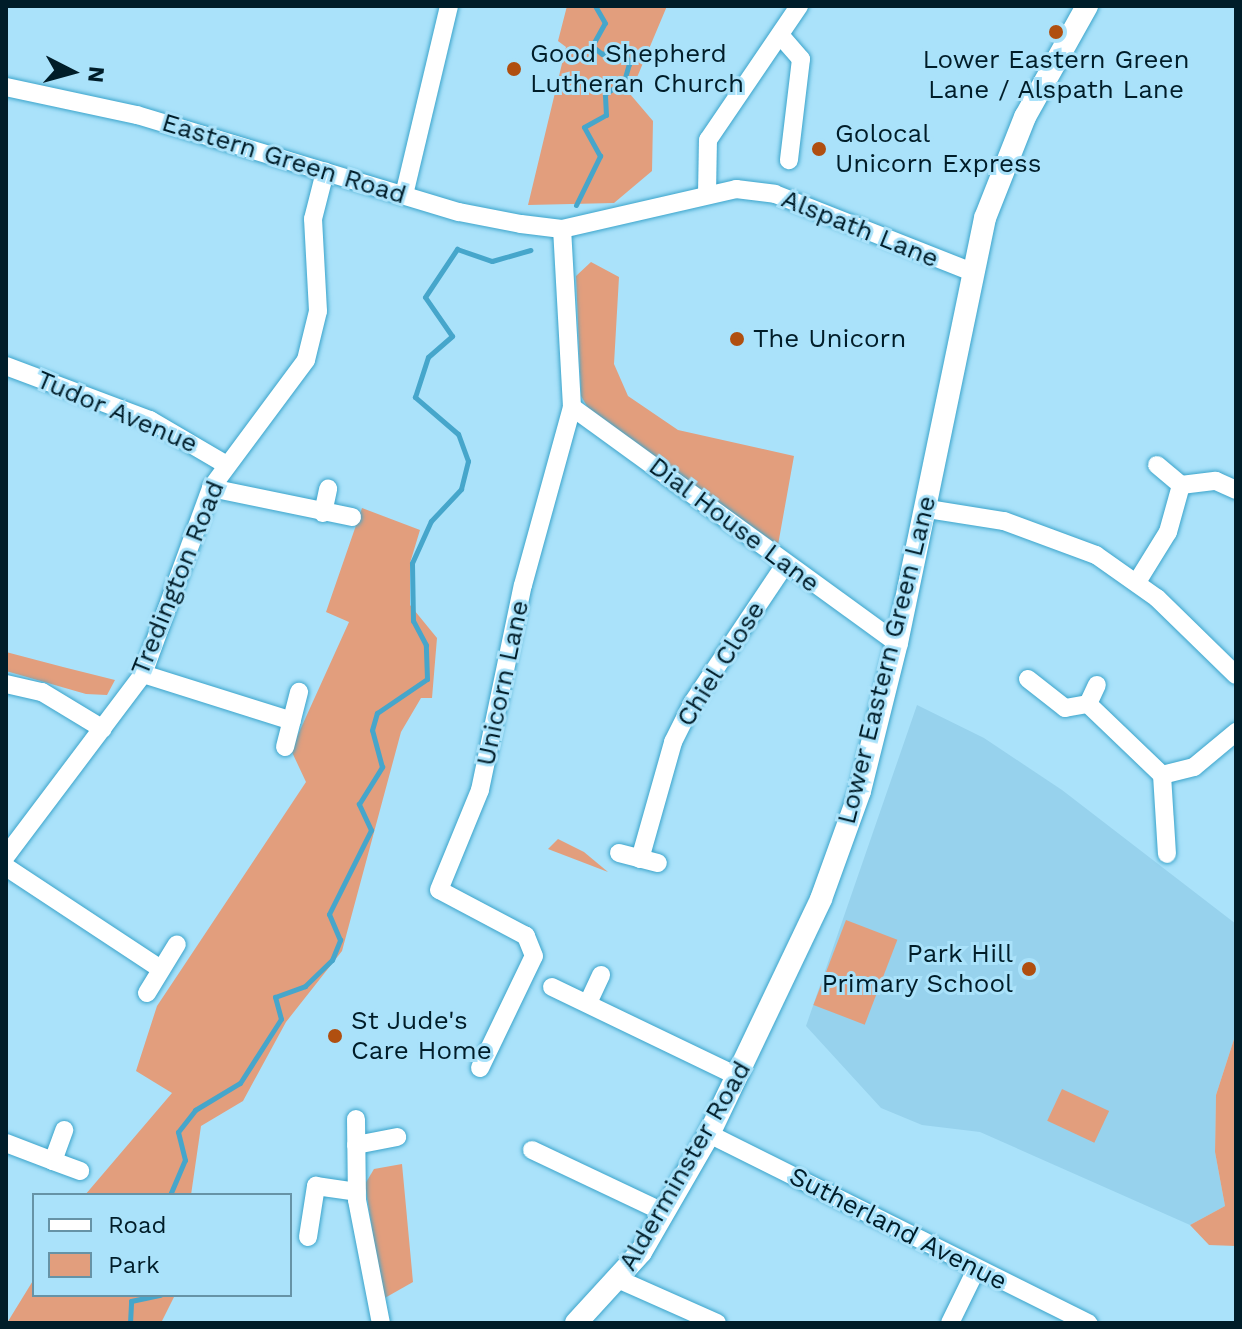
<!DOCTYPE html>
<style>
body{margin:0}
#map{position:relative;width:1242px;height:1329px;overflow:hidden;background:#aae2fa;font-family:"Work Sans",sans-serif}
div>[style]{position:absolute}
.built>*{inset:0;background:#97d2ed}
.green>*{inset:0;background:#e29e7d;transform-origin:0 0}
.stream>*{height:5px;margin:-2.5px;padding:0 2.5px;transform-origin:2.5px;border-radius:2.5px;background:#46a6cb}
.roads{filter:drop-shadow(0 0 2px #3ba4cb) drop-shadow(0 0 2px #3ba4cb)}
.minor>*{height:18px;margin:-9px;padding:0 9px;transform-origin:9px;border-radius:9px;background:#fff}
.tertiary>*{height:22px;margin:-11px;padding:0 11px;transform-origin:11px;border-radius:11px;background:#fff}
.dots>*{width:22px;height:22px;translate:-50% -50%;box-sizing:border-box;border:4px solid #aae2fa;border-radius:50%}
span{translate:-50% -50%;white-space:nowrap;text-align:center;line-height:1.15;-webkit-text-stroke:6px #aae2fa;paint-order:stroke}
.poi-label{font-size:26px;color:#001d29}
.left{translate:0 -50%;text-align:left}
.right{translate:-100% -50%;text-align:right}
.street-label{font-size:26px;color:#001d29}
.frame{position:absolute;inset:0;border:8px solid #001d29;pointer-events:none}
.legend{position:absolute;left:32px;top:1193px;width:260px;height:104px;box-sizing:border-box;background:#aae2fa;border:2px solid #6693a6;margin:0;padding:10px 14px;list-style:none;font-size:24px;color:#001d29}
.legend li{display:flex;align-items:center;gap:16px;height:40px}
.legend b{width:40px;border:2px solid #6693a6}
.north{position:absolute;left:32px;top:32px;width:80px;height:80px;-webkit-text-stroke:6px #aae2fa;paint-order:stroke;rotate:96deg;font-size:22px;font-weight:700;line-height:32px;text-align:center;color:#001d29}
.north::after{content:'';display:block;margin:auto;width:28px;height:36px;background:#001d29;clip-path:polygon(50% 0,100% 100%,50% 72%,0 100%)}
</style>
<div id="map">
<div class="built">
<i style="clip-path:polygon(917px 705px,984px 738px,1062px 790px,1236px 924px,1236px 1033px,1216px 1095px,1215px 1152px,1225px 1206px,1190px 1225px,980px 1132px,922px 1125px,881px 1108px,806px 1026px)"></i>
</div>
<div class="green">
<i style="clip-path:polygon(567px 6px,667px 6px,630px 94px,653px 121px,652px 171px,614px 203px,528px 205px,566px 47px,558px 41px)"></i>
<i style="clip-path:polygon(591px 262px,619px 277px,614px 364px,628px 396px,678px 430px,794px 456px,778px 545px,591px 413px,581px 396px,576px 276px)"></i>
<i style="clip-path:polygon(362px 508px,420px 530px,410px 563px,410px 605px,437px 638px,432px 698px,421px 698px,401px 732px,342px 951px,286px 1022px,243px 1101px,201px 1126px,191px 1195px,85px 1195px,172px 1093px,136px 1071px,157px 1006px,306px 782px,291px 750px,349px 622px,326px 612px)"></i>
<i style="clip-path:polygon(6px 652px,63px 667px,115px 680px,107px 695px,86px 694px,6px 671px)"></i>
<i style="clip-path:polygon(558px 839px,584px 852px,608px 872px,548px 849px)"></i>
<i style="left:846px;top:920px;width:55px;height:91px;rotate:21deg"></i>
<i style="clip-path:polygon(1236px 1033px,1236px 1246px,1209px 1245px,1190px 1225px,1225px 1206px,1215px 1152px,1216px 1095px)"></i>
<i style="left:1062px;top:1089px;width:52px;height:35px;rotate:25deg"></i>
<i style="clip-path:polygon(402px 1164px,413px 1282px,383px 1299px,365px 1184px,374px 1169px)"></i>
<i style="clip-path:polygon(34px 1279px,34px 1295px,175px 1295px,161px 1323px,7px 1323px)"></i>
</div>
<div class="stream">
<i style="left:576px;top:205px;width:55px;rotate:-63.9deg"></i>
<i style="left:600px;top:156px;width:33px;rotate:-119deg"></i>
<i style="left:584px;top:127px;width:25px;rotate:-29deg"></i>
<i style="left:606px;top:115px;width:21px;rotate:-93deg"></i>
<i style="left:605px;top:94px;width:23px;rotate:-34deg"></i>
<i style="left:624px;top:81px;width:18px;rotate:-74deg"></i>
<i style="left:629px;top:64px;width:15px;rotate:-110deg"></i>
<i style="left:624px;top:50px;width:22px;rotate:170deg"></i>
<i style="left:602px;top:54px;width:13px;rotate:-141deg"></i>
<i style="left:592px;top:46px;width:26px;rotate:-61deg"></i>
<i style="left:605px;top:23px;width:20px;rotate:-120deg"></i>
<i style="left:170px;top:1195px;width:38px;rotate:-67deg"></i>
<i style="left:185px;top:1160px;width:29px;rotate:-104deg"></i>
<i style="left:178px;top:1132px;width:28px;rotate:-52deg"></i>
<i style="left:195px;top:1110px;width:52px;rotate:-31deg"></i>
<i style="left:240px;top:1083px;width:76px;rotate:-57.4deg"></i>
<i style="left:281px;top:1019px;width:23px;rotate:-105deg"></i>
<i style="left:275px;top:997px;width:32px;rotate:-20deg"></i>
<i style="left:305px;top:986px;width:37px;rotate:-44deg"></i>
<i style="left:332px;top:960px;width:22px;rotate:-68deg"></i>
<i style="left:340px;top:940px;width:28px;rotate:-113deg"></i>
<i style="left:329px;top:914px;width:94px;rotate:-63.4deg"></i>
<i style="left:371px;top:830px;width:29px;rotate:-115deg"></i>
<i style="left:359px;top:804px;width:44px;rotate:-58.1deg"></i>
<i style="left:382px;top:767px;width:38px;rotate:-105deg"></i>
<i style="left:372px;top:730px;width:18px;rotate:-74deg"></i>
<i style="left:377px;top:713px;width:60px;rotate:-34.2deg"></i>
<i style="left:427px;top:679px;width:34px;rotate:-92deg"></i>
<i style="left:426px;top:645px;width:27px;rotate:-118deg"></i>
<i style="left:413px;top:621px;width:58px;rotate:-91deg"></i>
<i style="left:412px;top:563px;width:46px;rotate:-65.7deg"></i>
<i style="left:431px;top:521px;width:44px;rotate:-46.8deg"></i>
<i style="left:461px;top:489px;width:29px;rotate:-76deg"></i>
<i style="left:468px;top:461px;width:29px;rotate:-110deg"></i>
<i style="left:458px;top:434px;width:57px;rotate:-139.3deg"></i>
<i style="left:415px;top:397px;width:42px;rotate:-72deg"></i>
<i style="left:428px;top:357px;width:32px;rotate:-41deg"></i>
<i style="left:452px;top:336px;width:47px;rotate:-124.7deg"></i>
<i style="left:425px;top:297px;width:58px;rotate:-56.3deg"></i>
<i style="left:457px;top:249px;width:37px;rotate:19deg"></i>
<i style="left:492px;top:261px;width:40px;rotate:-16deg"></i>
<i style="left:130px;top:1323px;width:22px;rotate:-87deg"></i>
<i style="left:131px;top:1301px;width:30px;rotate:-12deg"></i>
</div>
<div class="roads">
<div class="minor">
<i style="left:780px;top:35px;width:32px;rotate:49deg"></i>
<i style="left:801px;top:59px;width:102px;rotate:96.8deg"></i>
<i style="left:6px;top:87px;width:134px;rotate:12.1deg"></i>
<i style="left:137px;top:115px;width:336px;rotate:16.8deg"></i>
<i style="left:459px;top:212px;width:63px;rotate:11deg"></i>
<i style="left:521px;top:224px;width:41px;rotate:7deg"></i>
<i style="left:562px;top:229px;width:179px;rotate:-12.9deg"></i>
<i style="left:736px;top:189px;width:39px;rotate:7deg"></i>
<i style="left:775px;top:194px;width:209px;rotate:21.6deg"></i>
<i style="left:404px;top:195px;width:194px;rotate:-76.6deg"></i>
<i style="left:707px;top:195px;width:55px;rotate:-89deg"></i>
<i style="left:708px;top:140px;width:162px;rotate:-55.8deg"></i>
<i style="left:6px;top:366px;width:154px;rotate:20.6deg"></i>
<i style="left:150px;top:420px;width:87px;rotate:30.4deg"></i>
<i style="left:572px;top:407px;width:402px;rotate:36deg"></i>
<i style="left:1157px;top:465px;width:31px;rotate:40deg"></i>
<i style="left:211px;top:488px;width:144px;rotate:11.6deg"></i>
<i style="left:928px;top:509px;width:77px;rotate:9deg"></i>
<i style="left:1004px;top:521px;width:98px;rotate:20.3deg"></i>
<i style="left:1096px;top:555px;width:75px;rotate:35.2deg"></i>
<i style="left:1157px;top:598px;width:110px;rotate:44.3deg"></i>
<i style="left:323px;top:513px;width:25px;rotate:-78deg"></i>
<i style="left:1137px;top:582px;width:59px;rotate:-58.2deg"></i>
<i style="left:1168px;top:532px;width:49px;rotate:-74.5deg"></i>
<i style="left:1181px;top:485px;width:35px;rotate:-7deg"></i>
<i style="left:1216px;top:481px;width:22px;rotate:24deg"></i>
<i style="left:143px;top:674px;width:156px;rotate:17.5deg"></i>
<i style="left:1028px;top:679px;width:47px;rotate:38.1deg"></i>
<i style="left:1065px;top:708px;width:23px;rotate:-10deg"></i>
<i style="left:1088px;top:704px;width:103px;rotate:43.8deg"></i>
<i style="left:1162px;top:775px;width:33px;rotate:-14deg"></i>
<i style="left:1194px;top:767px;width:55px;rotate:-39.8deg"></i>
<i style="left:6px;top:684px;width:37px;rotate:13deg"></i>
<i style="left:42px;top:692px;width:71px;rotate:31.2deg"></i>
<i style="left:1088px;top:704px;width:21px;rotate:-65deg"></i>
<i style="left:285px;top:747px;width:57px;rotate:-75.7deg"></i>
<i style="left:1162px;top:775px;width:79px;rotate:86.4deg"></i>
<i style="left:619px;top:853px;width:40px;rotate:14.4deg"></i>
<i style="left:6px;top:856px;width:228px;rotate:-53deg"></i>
<i style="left:143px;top:674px;width:198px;rotate:-69.9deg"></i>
<i style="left:211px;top:488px;width:159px;rotate:-53.4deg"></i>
<i style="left:306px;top:360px;width:50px;rotate:-76.2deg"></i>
<i style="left:318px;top:311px;width:92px;rotate:-93.1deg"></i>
<i style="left:313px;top:219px;width:49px;rotate:-75.7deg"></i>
<i style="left:640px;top:859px;width:122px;rotate:-74.2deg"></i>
<i style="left:673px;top:742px;width:45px;rotate:-63.4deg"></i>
<i style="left:693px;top:702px;width:164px;rotate:-56.2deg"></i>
<i style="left:6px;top:867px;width:183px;rotate:33.4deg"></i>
<i style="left:552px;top:987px;width:205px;rotate:25.7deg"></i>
<i style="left:147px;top:993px;width:57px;rotate:-58.5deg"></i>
<i style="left:588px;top:1003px;width:31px;rotate:-65deg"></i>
<i style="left:480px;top:1068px;width:124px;rotate:-64.3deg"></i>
<i style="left:534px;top:956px;width:22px;rotate:-112deg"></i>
<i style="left:526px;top:936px;width:98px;rotate:-152.1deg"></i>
<i style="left:439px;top:890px;width:108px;rotate:-67.7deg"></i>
<i style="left:480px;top:790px;width:209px;rotate:-78.2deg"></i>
<i style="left:523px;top:585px;width:185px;rotate:-74.6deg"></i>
<i style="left:572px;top:407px;width:178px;rotate:-93.2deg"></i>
<i style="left:356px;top:1119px;width:81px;rotate:89.3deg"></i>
<i style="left:357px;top:1200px;width:125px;rotate:79deg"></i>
<i style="left:709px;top:1134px;width:424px;rotate:26.5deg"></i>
<i style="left:6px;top:1143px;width:50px;rotate:21deg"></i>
<i style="left:53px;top:1161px;width:33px;rotate:-70deg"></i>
<i style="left:356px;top:1145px;width:42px;rotate:-11deg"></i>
<i style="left:532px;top:1150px;width:145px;rotate:25.3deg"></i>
<i style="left:53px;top:1161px;width:29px;rotate:20deg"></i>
<i style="left:308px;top:1237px;width:52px;rotate:-81.1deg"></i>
<i style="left:316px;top:1186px;width:41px;rotate:8.3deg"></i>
<i style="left:620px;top:1280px;width:106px;rotate:23.9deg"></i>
<i style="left:950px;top:1323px;width:57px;rotate:-63.9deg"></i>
</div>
<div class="tertiary">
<i style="left:576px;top:1323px;width:96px;rotate:-47.5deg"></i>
<i style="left:641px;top:1252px;width:136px;rotate:-60deg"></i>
<i style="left:709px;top:1134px;width:260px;rotate:-64.5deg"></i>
<i style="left:821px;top:899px;width:115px;rotate:-70.1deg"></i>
<i style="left:860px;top:791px;width:153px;rotate:-76deg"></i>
<i style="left:897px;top:643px;width:434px;rotate:-78.3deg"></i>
<i style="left:985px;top:218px;width:109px;rotate:-68.4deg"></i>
<i style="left:1025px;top:117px;width:127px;rotate:-60.8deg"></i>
</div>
</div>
<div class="dots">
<i style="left:1056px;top:32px;background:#b04f10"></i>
<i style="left:514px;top:69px;background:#b04f10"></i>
<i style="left:819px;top:149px;background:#b04f10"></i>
<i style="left:737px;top:339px;background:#b04f10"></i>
<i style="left:1029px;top:969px;background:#b04f10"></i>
<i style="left:335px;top:1036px;background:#b04f10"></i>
</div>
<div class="poi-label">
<span class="left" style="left:530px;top:69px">Good Shepherd<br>Lutheran Church</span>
<span style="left:1056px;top:75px">Lower Eastern Green<br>Lane / Alspath Lane</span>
<span class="left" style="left:835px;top:149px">Golocal<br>Unicorn Express</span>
<span class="left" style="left:753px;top:339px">The Unicorn</span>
<span class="right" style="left:1013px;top:969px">Park Hill<br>Primary School</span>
<span class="left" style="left:351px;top:1036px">St Jude's<br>Care Home</span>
</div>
<div class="street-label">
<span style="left:284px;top:159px;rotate:17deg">Eastern Green Road</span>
<span style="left:860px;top:229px;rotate:22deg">Alspath Lane</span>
<span style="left:117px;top:412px;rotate:23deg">Tudor Avenue</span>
<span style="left:734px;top:525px;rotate:37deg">Dial House Lane</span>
<span style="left:178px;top:578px;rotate:-68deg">Tredington Road</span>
<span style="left:887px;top:660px;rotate:-76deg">Lower Eastern Green Lane</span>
<span style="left:721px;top:664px;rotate:-58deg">Chiel Close</span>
<span style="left:503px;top:683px;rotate:-78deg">Unicorn Lane</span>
<span style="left:685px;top:1166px;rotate:-60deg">Alderminster Road</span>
<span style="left:898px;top:1229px;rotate:27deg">Sutherland Avenue</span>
</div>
<div class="frame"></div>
<ul class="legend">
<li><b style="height:10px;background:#fff"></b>Road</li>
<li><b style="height:22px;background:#e29e7d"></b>Park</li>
</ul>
<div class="north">N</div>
</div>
